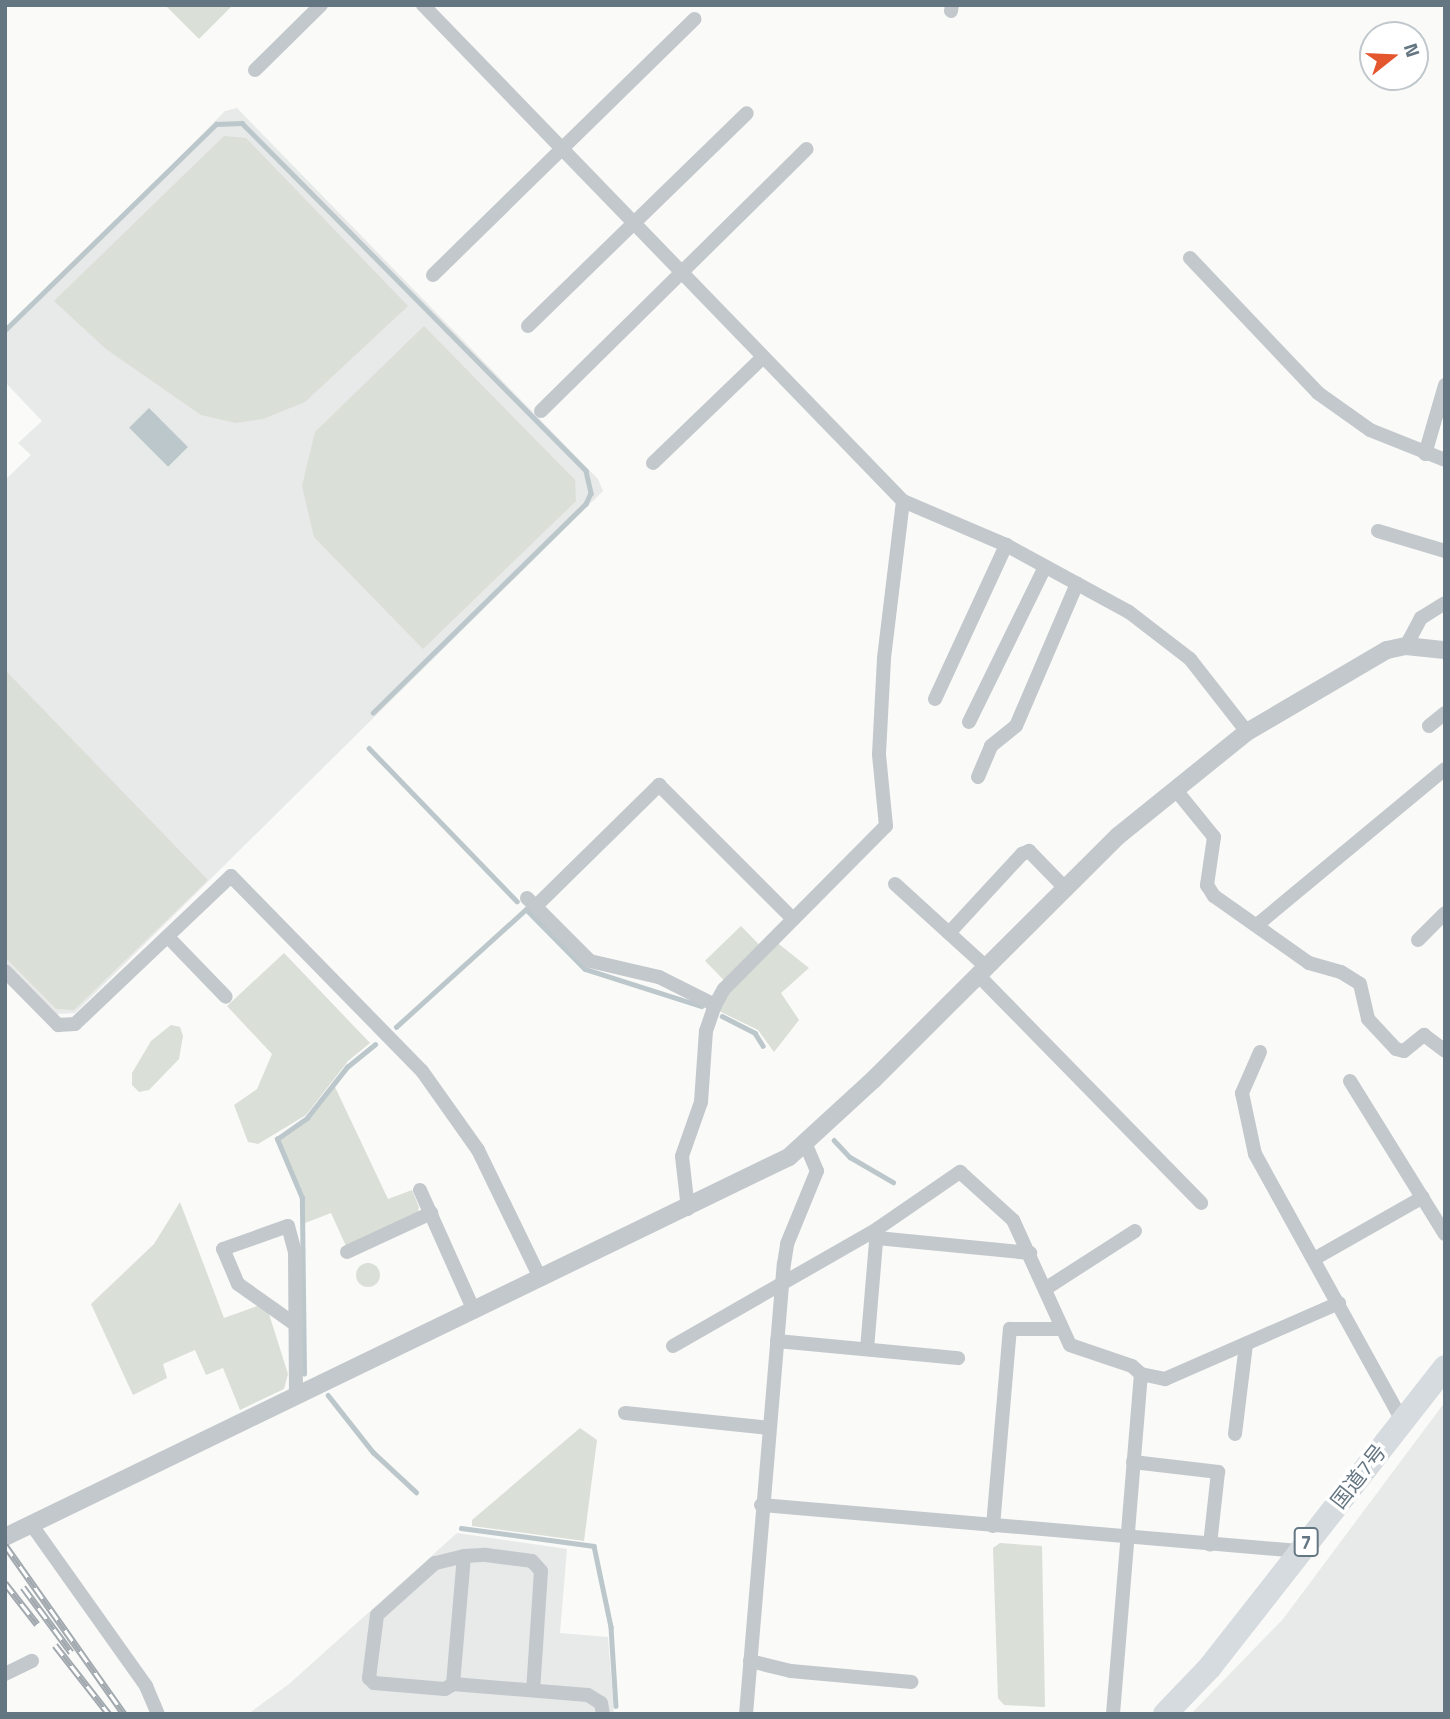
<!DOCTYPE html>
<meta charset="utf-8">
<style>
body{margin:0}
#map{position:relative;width:1450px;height:1719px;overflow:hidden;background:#fafaf8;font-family:"Titillium Web","Noto Sans JP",sans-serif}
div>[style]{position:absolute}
.built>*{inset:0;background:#e8e9e9}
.green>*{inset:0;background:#dadfd7;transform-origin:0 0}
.round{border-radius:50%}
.water>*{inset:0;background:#bbc7cb;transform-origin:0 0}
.stream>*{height:4.5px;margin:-2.25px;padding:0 2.25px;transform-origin:2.25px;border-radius:2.25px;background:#bbc7cb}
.minor>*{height:14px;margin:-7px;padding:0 7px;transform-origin:7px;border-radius:7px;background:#c3c8cc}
.tertiary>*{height:18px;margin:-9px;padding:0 9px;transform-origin:9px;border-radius:9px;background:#c3c8cc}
.trunk>*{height:24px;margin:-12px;padding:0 12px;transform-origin:12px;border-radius:12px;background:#d6dbdf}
.rail>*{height:7px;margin-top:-3.5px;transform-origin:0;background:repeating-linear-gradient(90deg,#fff 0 13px,#a2aab0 0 26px);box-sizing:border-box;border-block:2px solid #a2aab0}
span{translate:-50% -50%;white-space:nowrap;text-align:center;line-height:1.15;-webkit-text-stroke:7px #fff;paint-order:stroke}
.shield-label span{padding:2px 5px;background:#fff;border:2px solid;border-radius:5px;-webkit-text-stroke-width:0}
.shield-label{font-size:19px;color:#657683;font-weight:700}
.street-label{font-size:21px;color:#657683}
.frame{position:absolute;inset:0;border:7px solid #657683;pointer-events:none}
.north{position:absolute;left:1359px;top:21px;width:70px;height:70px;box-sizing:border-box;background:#fff;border:2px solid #c1c8cd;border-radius:50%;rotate:72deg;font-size:19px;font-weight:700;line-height:28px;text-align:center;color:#657683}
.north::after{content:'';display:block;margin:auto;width:24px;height:32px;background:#e4572e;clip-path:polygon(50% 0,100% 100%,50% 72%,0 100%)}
</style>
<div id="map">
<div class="built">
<i style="clip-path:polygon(237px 108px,598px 479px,603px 491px,75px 1013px,57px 1014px,5px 961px,5px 480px,31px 455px,18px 443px,42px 421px,5px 382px,5px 334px,225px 111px)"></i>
<i style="clip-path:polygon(1445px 1402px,1445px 1714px,1191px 1714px,1283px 1619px)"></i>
<i style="clip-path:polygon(457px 1533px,567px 1549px,560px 1633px,608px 1637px,614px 1714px,248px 1714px,289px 1684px)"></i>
</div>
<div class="green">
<i style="clip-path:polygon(165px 5px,233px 5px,199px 39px)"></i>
<i style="clip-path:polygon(224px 136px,246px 138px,408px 306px,305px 402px,263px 419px,236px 423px,201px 415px,106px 349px,54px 301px)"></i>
<i style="clip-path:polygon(424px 326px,575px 480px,576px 501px,423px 649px,314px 537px,302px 486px,315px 432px)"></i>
<i style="clip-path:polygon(5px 670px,208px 880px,74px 1010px,56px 1009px,5px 957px)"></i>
<i style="left:741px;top:926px;width:29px;height:50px;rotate:46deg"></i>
<i style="clip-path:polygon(775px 941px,809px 968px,781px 993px,799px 1020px,774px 1052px,758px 1030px,717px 1010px,726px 992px)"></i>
<i style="clip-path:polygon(284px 953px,370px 1043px,348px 1061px,306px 1115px,258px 1144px,248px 1142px,234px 1105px,257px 1089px,272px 1054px,227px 1006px)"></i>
<i style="clip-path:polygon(171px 1025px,180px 1027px,183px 1036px,179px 1059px,149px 1090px,139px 1092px,132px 1085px,132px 1073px,151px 1041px)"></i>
<i style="clip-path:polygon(335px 1087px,388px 1199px,412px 1190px,419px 1207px,418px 1212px,346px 1246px,331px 1213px,305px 1223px,304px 1196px,280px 1140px,311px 1118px)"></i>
<i style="clip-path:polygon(180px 1202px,224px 1318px,260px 1305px,269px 1314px,288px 1374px,284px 1389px,240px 1410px,223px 1368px,206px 1375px,195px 1350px,163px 1364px,167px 1378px,133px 1395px,91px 1304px,154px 1244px)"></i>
<i class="round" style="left:356px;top:1263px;width:24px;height:24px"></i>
<i style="clip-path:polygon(580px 1428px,597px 1440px,584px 1541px,472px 1526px,472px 1520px)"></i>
<i style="clip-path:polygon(1000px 1543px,1042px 1546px,1045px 1707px,1004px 1705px,998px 1698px,993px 1548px)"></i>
</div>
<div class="water">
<i style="left:149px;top:408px;width:55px;height:28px;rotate:45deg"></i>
</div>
<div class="stream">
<i style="left:5px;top:330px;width:295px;rotate:-44.3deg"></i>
<i style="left:216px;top:124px;width:26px;rotate:-2deg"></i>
<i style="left:242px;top:123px;width:489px;rotate:45.3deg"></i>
<i style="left:586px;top:471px;width:23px;rotate:77deg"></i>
<i style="left:591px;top:493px;width:12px;rotate:114deg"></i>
<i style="left:586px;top:504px;width:298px;rotate:135.5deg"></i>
<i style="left:369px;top:748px;width:213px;rotate:46deg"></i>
<i style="left:528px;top:911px;width:81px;rotate:45.5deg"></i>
<i style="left:585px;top:969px;width:122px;rotate:17.7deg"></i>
<i style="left:722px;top:1016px;width:37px;rotate:27deg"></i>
<i style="left:755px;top:1033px;width:15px;rotate:58deg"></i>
<i style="left:396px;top:1027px;width:176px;rotate:-42.2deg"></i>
<i style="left:834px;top:1140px;width:23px;rotate:47deg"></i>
<i style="left:850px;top:1157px;width:50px;rotate:30.2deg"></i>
<i style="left:304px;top:1374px;width:176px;rotate:-90.7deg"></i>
<i style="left:302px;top:1198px;width:64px;rotate:-113deg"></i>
<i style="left:277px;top:1139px;width:37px;rotate:-35deg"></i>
<i style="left:307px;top:1118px;width:65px;rotate:-51.9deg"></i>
<i style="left:347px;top:1067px;width:36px;rotate:-39deg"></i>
<i style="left:328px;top:1395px;width:73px;rotate:51.7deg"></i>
<i style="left:373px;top:1452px;width:59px;rotate:42.9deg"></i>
<i style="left:461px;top:1528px;width:134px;rotate:7.7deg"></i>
<i style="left:594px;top:1546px;width:83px;rotate:78.1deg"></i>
<i style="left:611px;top:1627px;width:79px;rotate:86.4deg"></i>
</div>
<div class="minor">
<i style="left:423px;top:5px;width:690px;rotate:45.94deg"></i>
<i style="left:903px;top:501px;width:112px;rotate:23.1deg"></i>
<i style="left:1006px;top:545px;width:140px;rotate:28.6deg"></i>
<i style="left:1129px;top:612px;width:77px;rotate:37.6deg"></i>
<i style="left:1190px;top:659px;width:93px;rotate:52deg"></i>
<i style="left:951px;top:11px;width:6px;rotate:-81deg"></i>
<i style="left:255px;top:70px;width:93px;rotate:-44.6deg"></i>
<i style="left:1190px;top:258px;width:186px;rotate:46.5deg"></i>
<i style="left:1318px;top:393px;width:64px;rotate:35.4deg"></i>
<i style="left:1370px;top:430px;width:81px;rotate:21.8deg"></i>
<i style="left:433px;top:275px;width:366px;rotate:-44.4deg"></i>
<i style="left:528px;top:326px;width:305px;rotate:-44.2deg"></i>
<i style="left:541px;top:411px;width:373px;rotate:-44.6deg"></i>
<i style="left:1425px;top:454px;width:72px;rotate:-73.8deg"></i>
<i style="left:653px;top:463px;width:153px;rotate:-43.9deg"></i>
<i style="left:1378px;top:531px;width:70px;rotate:16.6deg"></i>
<i style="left:1406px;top:646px;width:32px;rotate:-62deg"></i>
<i style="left:1421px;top:618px;width:28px;rotate:-32deg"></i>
<i style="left:935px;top:699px;width:170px;rotate:-65.2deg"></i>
<i style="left:969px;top:722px;width:173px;rotate:-63.9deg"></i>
<i style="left:1429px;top:726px;width:21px;rotate:-39deg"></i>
<i style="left:978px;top:777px;width:34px;rotate:-67deg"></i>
<i style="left:991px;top:746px;width:32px;rotate:-39deg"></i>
<i style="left:1016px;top:726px;width:155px;rotate:-66.8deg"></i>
<i style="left:1175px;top:789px;width:62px;rotate:50.9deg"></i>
<i style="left:1214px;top:837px;width:49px;rotate:98.3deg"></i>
<i style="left:1207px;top:885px;width:13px;rotate:58deg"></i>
<i style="left:1214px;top:896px;width:116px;rotate:35.2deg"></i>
<i style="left:1309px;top:963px;width:33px;rotate:16deg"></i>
<i style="left:1341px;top:972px;width:22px;rotate:32deg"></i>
<i style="left:1360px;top:984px;width:36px;rotate:77deg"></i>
<i style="left:1368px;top:1019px;width:41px;rotate:47deg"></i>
<i style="left:1396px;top:1049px;width:8px;rotate:14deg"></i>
<i style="left:1404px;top:1051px;width:26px;rotate:-39deg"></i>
<i style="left:1424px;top:1035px;width:26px;rotate:37deg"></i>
<i style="left:895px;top:884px;width:122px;rotate:42.3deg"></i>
<i style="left:527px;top:898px;width:89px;rotate:45deg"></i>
<i style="left:590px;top:961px;width:71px;rotate:13.1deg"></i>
<i style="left:659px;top:977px;width:63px;rotate:26.6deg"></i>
<i style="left:536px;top:906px;width:173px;rotate:-44.5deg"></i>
<i style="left:659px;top:785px;width:190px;rotate:45deg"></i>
<i style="left:1257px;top:925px;width:244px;rotate:-39.7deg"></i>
<i style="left:949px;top:933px;width:108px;rotate:-47.3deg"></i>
<i style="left:1022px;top:854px;width:8px;rotate:-23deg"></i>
<i style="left:1029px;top:851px;width:50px;rotate:45.8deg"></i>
<i style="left:168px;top:937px;width:83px;rotate:46deg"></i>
<i style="left:1418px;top:940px;width:38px;rotate:-45deg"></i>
<i style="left:5px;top:971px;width:76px;rotate:45.5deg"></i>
<i style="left:58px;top:1025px;width:17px;rotate:-3deg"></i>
<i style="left:75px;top:1024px;width:215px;rotate:-43.5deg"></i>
<i style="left:231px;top:876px;width:273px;rotate:45.6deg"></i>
<i style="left:422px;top:1071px;width:97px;rotate:54.7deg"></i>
<i style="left:478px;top:1150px;width:144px;rotate:64.1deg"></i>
<i style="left:978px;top:975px;width:319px;rotate:45.6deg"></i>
<i style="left:1260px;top:1052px;width:45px;rotate:113.7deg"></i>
<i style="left:1242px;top:1093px;width:62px;rotate:78deg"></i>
<i style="left:1255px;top:1154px;width:304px;rotate:61.1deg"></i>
<i style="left:1350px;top:1081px;width:180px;rotate:58.2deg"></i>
<i style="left:420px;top:1190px;width:133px;rotate:65.9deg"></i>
<i style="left:688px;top:1209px;width:53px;rotate:-96.5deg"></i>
<i style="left:682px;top:1156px;width:57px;rotate:-70.6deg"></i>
<i style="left:701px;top:1102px;width:71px;rotate:-86deg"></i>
<i style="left:706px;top:1031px;width:28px;rotate:-71deg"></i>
<i style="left:715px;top:1005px;width:18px;rotate:-61deg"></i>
<i style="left:724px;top:989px;width:230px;rotate:-45.2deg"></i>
<i style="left:886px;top:826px;width:72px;rotate:-95.6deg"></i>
<i style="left:879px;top:754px;width:96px;rotate:-87deg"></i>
<i style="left:884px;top:658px;width:158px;rotate:-83.1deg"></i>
<i style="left:877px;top:1238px;width:154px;rotate:5.6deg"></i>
<i style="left:347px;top:1252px;width:93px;rotate:-24.9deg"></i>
<i style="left:1314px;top:1259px;width:125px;rotate:-29.6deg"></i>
<i style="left:1045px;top:1289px;width:107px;rotate:-32.8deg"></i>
<i style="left:296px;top:1325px;width:71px;rotate:-144.7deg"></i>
<i style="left:238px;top:1284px;width:38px;rotate:-113deg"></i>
<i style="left:223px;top:1249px;width:69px;rotate:-19.5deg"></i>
<i style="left:288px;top:1226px;width:27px;rotate:75deg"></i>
<i style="left:295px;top:1252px;width:144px;rotate:89.6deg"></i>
<i style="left:777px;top:1341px;width:182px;rotate:5.4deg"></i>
<i style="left:673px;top:1346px;width:235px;rotate:-29.8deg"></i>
<i style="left:877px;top:1229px;width:101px;rotate:-34.5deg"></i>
<i style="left:960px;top:1172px;width:72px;rotate:42.2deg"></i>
<i style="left:1013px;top:1220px;width:137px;rotate:65.5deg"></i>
<i style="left:1070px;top:1345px;width:65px;rotate:18.7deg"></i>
<i style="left:1132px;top:1366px;width:12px;rotate:42deg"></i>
<i style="left:1141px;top:1374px;width:25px;rotate:12deg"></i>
<i style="left:1165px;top:1379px;width:190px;rotate:-23.6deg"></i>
<i style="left:867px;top:1349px;width:120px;rotate:-85.2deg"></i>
<i style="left:625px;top:1413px;width:145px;rotate:5.9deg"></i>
<i style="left:1235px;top:1434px;width:91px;rotate:-83deg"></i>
<i style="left:1133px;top:1462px;width:86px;rotate:6.7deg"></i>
<i style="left:1218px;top:1472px;width:73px;rotate:96.3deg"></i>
<i style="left:761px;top:1505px;width:540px;rotate:4.89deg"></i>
<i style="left:31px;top:1524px;width:199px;rotate:54.6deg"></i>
<i style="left:146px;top:1686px;width:30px;rotate:67deg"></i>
<i style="left:993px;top:1526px;width:198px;rotate:-85.1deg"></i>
<i style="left:1010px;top:1329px;width:52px"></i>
<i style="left:464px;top:1556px;width:30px;rotate:166deg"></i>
<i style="left:435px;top:1563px;width:78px;rotate:138.1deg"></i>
<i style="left:377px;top:1615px;width:64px;rotate:97.2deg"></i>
<i style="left:369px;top:1678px;width:7px;rotate:45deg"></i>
<i style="left:374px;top:1683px;width:71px;rotate:4.8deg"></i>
<i style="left:445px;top:1689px;width:9px;rotate:-32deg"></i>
<i style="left:453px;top:1684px;width:135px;rotate:4.7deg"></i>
<i style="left:588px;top:1695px;width:15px;rotate:32deg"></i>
<i style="left:601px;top:1703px;width:11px;rotate:80deg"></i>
<i style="left:750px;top:1661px;width:42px;rotate:13.7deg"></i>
<i style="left:791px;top:1671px;width:121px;rotate:5.2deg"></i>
<i style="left:5px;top:1674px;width:30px;rotate:-26deg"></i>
<i style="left:453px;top:1684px;width:128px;rotate:-85.1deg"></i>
<i style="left:464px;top:1556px;width:22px;rotate:-3deg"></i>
<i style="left:486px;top:1555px;width:46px;rotate:7.4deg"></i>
<i style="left:532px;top:1561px;width:13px;rotate:48deg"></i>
<i style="left:541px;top:1571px;width:119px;rotate:93.8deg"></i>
<i style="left:746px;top:1714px;width:452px;rotate:-85.2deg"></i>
<i style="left:784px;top:1264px;width:20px;rotate:-81deg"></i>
<i style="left:787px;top:1244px;width:79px;rotate:-67.7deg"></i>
<i style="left:817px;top:1171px;width:28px;rotate:-113deg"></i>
<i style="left:1113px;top:1714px;width:341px;rotate:-85.3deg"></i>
</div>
<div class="tertiary">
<i style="left:5px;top:1537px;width:871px;rotate:-25.86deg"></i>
<i style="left:789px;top:1157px;width:114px;rotate:-42.5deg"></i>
<i style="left:873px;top:1080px;width:346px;rotate:-44.9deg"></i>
<i style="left:1118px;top:836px;width:166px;rotate:-38.9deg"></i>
<i style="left:1247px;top:732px;width:162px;rotate:-30.4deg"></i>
<i style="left:1387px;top:650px;width:19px;rotate:-12deg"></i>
<i style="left:1406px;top:646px;width:39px;rotate:6deg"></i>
</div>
<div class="trunk">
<i style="left:1165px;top:1714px;width:65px;rotate:-46.2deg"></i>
<i style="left:1210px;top:1667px;width:381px;rotate:-51.9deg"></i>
</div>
<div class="rail">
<i style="left:5px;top:1545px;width:207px;rotate:54.8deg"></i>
<i style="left:5px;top:1583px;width:52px;rotate:52deg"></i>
<i style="left:23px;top:1587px;width:81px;rotate:53.6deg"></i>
<i style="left:55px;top:1645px;width:88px;rotate:52deg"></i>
</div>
<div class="shield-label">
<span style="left:1306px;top:1542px">7</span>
</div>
<div class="street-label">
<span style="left:1358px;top:1476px;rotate:-52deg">国道7号</span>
</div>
<div class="frame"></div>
<div class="north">N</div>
</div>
